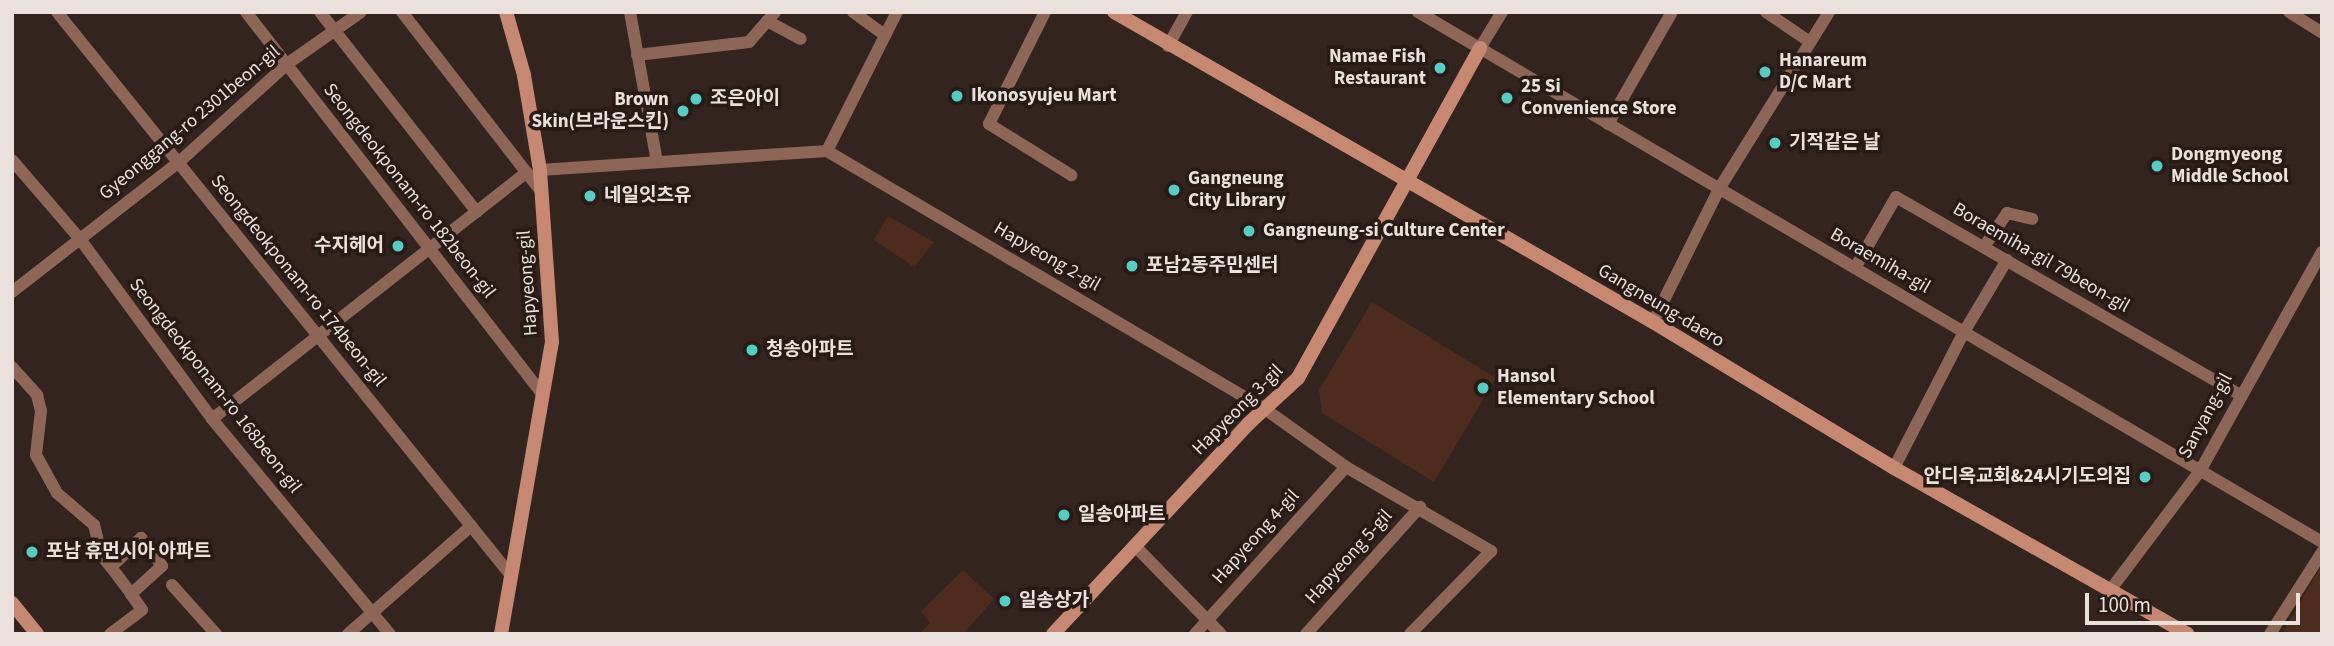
<!DOCTYPE html>
<meta charset="utf-8">
<style>
body{margin:0}
#map{position:relative;width:2334px;height:646px;overflow:hidden;background:#33241f;font-family:"Source Sans 3","Noto Sans KR",sans-serif}
div>[style]{position:absolute}
.green>*{inset:0;background:#4e2b1f}
.street>*{height:12px;margin:-6px;padding:0 6px;transform-origin:6px;border-radius:6px;background:#8d6658}
.secondary>*{height:14px;margin:-7px;padding:0 7px;transform-origin:7px;border-radius:7px;background:#c78872}
.dots>*{width:19px;height:19px;translate:-50% -50%;box-sizing:border-box;border:4px solid #281a15;border-radius:50%}
span{translate:-50% -50%;white-space:nowrap;text-align:center;line-height:1.15;-webkit-text-stroke:7px #281a15;paint-order:stroke}
.poi-label{font-size:19px;color:#eae0dc;font-weight:700}
.right{translate:-100% -50%;text-align:right}
.left{translate:0 -50%;text-align:left}
.street-label{font-size:19px;color:#eae0dc}
.frame{position:absolute;inset:0;border:14px solid #eae0dc;pointer-events:none}
.scale{position:absolute;left:2085px;top:593px;width:215px;height:32px;box-sizing:border-box;border:4px solid #eae0dc;border-top:0;padding-left:9px;font-size:21px;line-height:24px;white-space:nowrap;color:#eae0dc;-webkit-text-stroke:5px #281a15;paint-order:stroke}
</style>
<div id="map">
<div class="green">
<i style="clip-path:polygon(888px 216px,934px 242px,914px 267px,874px 240px)"></i>
<i style="clip-path:polygon(1372px 302px,1496px 378px,1434px 482px,1322px 413px,1319px 390px)"></i>
<i style="clip-path:polygon(2322px 564px,2322px 634px,2282px 634px)"></i>
<i style="clip-path:polygon(963px 570px,994px 599px,963px 634px,919px 634px,930px 623px,921px 611px)"></i>
</div>
<div class="street">
<i style="left:57px;top:12px;width:720px;rotate:51.14deg"></i>
<i style="left:246px;top:12px;width:482px;rotate:52.2deg"></i>
<i style="left:320px;top:12px;width:254px;rotate:51.9deg"></i>
<i style="left:402px;top:12px;width:227px;rotate:52.2deg"></i>
<i style="left:630px;top:12px;width:152px;rotate:79.8deg"></i>
<i style="left:853px;top:12px;width:39px;rotate:36deg"></i>
<i style="left:1045px;top:12px;width:125px;rotate:116.6deg"></i>
<i style="left:989px;top:124px;width:97px;rotate:31.9deg"></i>
<i style="left:1418px;top:12px;width:1048px;rotate:30.38deg"></i>
<i style="left:1766px;top:12px;width:53px;rotate:34.3deg"></i>
<i style="left:2289px;top:12px;width:39px;rotate:32deg"></i>
<i style="left:767px;top:21px;width:38px;rotate:28deg"></i>
<i style="left:1168px;top:46px;width:39px;rotate:-61deg"></i>
<i style="left:1480px;top:48px;width:42px;rotate:-58.6deg"></i>
<i style="left:637px;top:55px;width:113px;rotate:-6.6deg"></i>
<i style="left:749px;top:42px;width:40px;rotate:-49deg"></i>
<i style="left:1608px;top:124px;width:129px;rotate:-60.3deg"></i>
<i style="left:827px;top:151px;width:156px;rotate:-63.3deg"></i>
<i style="left:12px;top:160px;width:104px;rotate:49.3deg"></i>
<i style="left:80px;top:239px;width:223px;rotate:53.7deg"></i>
<i style="left:212px;top:419px;width:279px;rotate:50.4deg"></i>
<i style="left:540px;top:170px;width:288px;rotate:-3.8deg"></i>
<i style="left:827px;top:151px;width:508px;rotate:30.5deg"></i>
<i style="left:1265px;top:409px;width:100px;rotate:35.6deg"></i>
<i style="left:1346px;top:467px;width:168px;rotate:30.1deg"></i>
<i style="left:1491px;top:551px;width:116px;rotate:134.3deg"></i>
<i style="left:1984px;top:247px;width:41px;rotate:-55.9deg"></i>
<i style="left:2007px;top:213px;width:26px;rotate:13deg"></i>
<i style="left:1855px;top:268px;width:82px;rotate:-60deg"></i>
<i style="left:1896px;top:197px;width:396px;rotate:29.9deg"></i>
<i style="left:12px;top:292px;width:210px;rotate:-37.9deg"></i>
<i style="left:178px;top:163px;width:147px;rotate:-42.2deg"></i>
<i style="left:287px;top:64px;width:90px;rotate:-35.1deg"></i>
<i style="left:1653px;top:322px;width:148px;rotate:-63.6deg"></i>
<i style="left:1719px;top:189px;width:208px;rotate:-58.1deg"></i>
<i style="left:12px;top:367px;width:38px;rotate:48deg"></i>
<i style="left:37px;top:395px;width:16px;rotate:76deg"></i>
<i style="left:41px;top:411px;width:44px;rotate:96.5deg"></i>
<i style="left:36px;top:455px;width:43px;rotate:61.1deg"></i>
<i style="left:57px;top:493px;width:49px;rotate:40.9deg"></i>
<i style="left:94px;top:525px;width:32px;rotate:76deg"></i>
<i style="left:102px;top:556px;width:14px;rotate:51deg"></i>
<i style="left:111px;top:567px;width:42px;rotate:-44deg"></i>
<i style="left:141px;top:538px;width:35px;rotate:53deg"></i>
<i style="left:162px;top:566px;width:42px;rotate:137.9deg"></i>
<i style="left:131px;top:594px;width:19px;rotate:55deg"></i>
<i style="left:142px;top:610px;width:40px;rotate:143deg"></i>
<i style="left:212px;top:419px;width:400px;rotate:-38.1deg"></i>
<i style="left:1894px;top:468px;width:153px;rotate:-62.8deg"></i>
<i style="left:1964px;top:332px;width:84px;rotate:-59.2deg"></i>
<i style="left:1135px;top:546px;width:123px;rotate:45.7deg"></i>
<i style="left:111px;top:567px;width:34px;rotate:53deg"></i>
<i style="left:172px;top:585px;width:66px;rotate:48.1deg"></i>
<i style="left:2111px;top:589px;width:148px;rotate:-53deg"></i>
<i style="left:2200px;top:471px;width:251px;rotate:-60.9deg"></i>
<i style="left:348px;top:634px;width:164px;rotate:-41.3deg"></i>
<i style="left:1195px;top:634px;width:225px;rotate:-47.9deg"></i>
<i style="left:1306px;top:634px;width:171px;rotate:-48.1deg"></i>
<i style="left:2270px;top:634px;width:97px;rotate:-57.6deg"></i>
</div>
<div class="secondary">
<i style="left:1114px;top:12px;width:622px;rotate:29.9deg"></i>
<i style="left:1653px;top:322px;width:282px;rotate:31.2deg"></i>
<i style="left:1894px;top:468px;width:337px;rotate:29.5deg"></i>
<i style="left:12px;top:603px;width:40px;rotate:51deg"></i>
<i style="left:501px;top:634px;width:296px;rotate:-80.1deg"></i>
<i style="left:552px;top:342px;width:172px;rotate:-94deg"></i>
<i style="left:540px;top:170px;width:96px;rotate:-99.6deg"></i>
<i style="left:524px;top:75px;width:66px;rotate:-105.9deg"></i>
<i style="left:1053px;top:634px;width:287px;rotate:-47.1deg"></i>
<i style="left:1248px;top:424px;width:68px;rotate:-42.6deg"></i>
<i style="left:1298px;top:378px;width:377px;rotate:-61.1deg"></i>
</div>
<div class="dots">
<i style="left:1440px;top:68px;background:#54cdc6"></i>
<i style="left:1765px;top:72px;background:#54cdc6"></i>
<i style="left:957px;top:96px;background:#54cdc6"></i>
<i style="left:1507px;top:98px;background:#54cdc6"></i>
<i style="left:696px;top:99px;background:#54cdc6"></i>
<i style="left:683px;top:111px;background:#54cdc6"></i>
<i style="left:1775px;top:143px;background:#54cdc6"></i>
<i style="left:2157px;top:166px;background:#54cdc6"></i>
<i style="left:1174px;top:190px;background:#54cdc6"></i>
<i style="left:590px;top:196px;background:#54cdc6"></i>
<i style="left:1249px;top:231px;background:#54cdc6"></i>
<i style="left:398px;top:246px;background:#54cdc6"></i>
<i style="left:1132px;top:266px;background:#54cdc6"></i>
<i style="left:752px;top:350px;background:#54cdc6"></i>
<i style="left:1483px;top:388px;background:#54cdc6"></i>
<i style="left:2145px;top:477px;background:#54cdc6"></i>
<i style="left:1064px;top:515px;background:#54cdc6"></i>
<i style="left:32px;top:552px;background:#54cdc6"></i>
<i style="left:1005px;top:601px;background:#54cdc6"></i>
</div>
<div class="poi-label">
<span class="right" style="left:1426px;top:68px">Namae Fish<br>Restaurant</span>
<span class="left" style="left:1779px;top:72px">Hanareum<br>D/C Mart</span>
<span class="left" style="left:1521px;top:98px">25 Si<br>Convenience Store</span>
<span class="left" style="left:971px;top:96px">Ikonosyujeu Mart</span>
<span class="left" style="left:710px;top:99px">조은아이</span>
<span class="right" style="left:669px;top:111px">Brown<br>Skin(브라운스킨)</span>
<span class="left" style="left:1789px;top:143px">기적같은 날</span>
<span class="left" style="left:2171px;top:166px">Dongmyeong<br>Middle School</span>
<span class="left" style="left:1188px;top:190px">Gangneung<br>City Library</span>
<span class="left" style="left:604px;top:196px">네일잇츠유</span>
<span class="left" style="left:1263px;top:231px">Gangneung-si Culture Center</span>
<span class="right" style="left:384px;top:246px">수지헤어</span>
<span class="left" style="left:1146px;top:266px">포남2동주민센터</span>
<span class="left" style="left:766px;top:350px">청송아파트</span>
<span class="left" style="left:1497px;top:388px">Hansol<br>Elementary School</span>
<span class="right" style="left:2131px;top:477px">안디옥교회&amp;24시기도의집</span>
<span class="left" style="left:1078px;top:515px">일송아파트</span>
<span class="left" style="left:46px;top:552px">포남 휴먼시아 아파트</span>
<span class="left" style="left:1019px;top:601px">일송상가</span>
</div>
<div class="street-label">
<span style="left:190px;top:123px;rotate:-40deg">Gyeonggang-ro 2301beon-gil</span>
<span style="left:409px;top:191px;rotate:52deg">Seongdeokponam-ro 182beon-gil</span>
<span style="left:1047px;top:257px;rotate:30deg">Hapyeong 2-gil</span>
<span style="left:2041px;top:258px;rotate:30deg">Boraemiha-gil 79beon-gil</span>
<span style="left:1880px;top:261px;rotate:30deg">Boraemiha-gil</span>
<span style="left:298px;top:281px;rotate:51deg">Seongdeokponam-ro 174beon-gil</span>
<span style="left:528px;top:283px;rotate:-94deg">Hapyeong-gil</span>
<span style="left:1661px;top:306px;rotate:31deg">Gangneung-daero</span>
<span style="left:215px;top:386px;rotate:52deg">Seongdeokponam-ro 168beon-gil</span>
<span style="left:1238px;top:410px;rotate:-45deg">Hapyeong 3-gil</span>
<span style="left:2206px;top:416px;rotate:-62deg">Sanyang-gil</span>
<span style="left:1256px;top:537px;rotate:-48deg">Hapyeong 4-gil</span>
<span style="left:1349px;top:557px;rotate:-48deg">Hapyeong 5-gil</span>
</div>
<div class="frame"></div>
<div class="scale">100 m</div>
</div>
